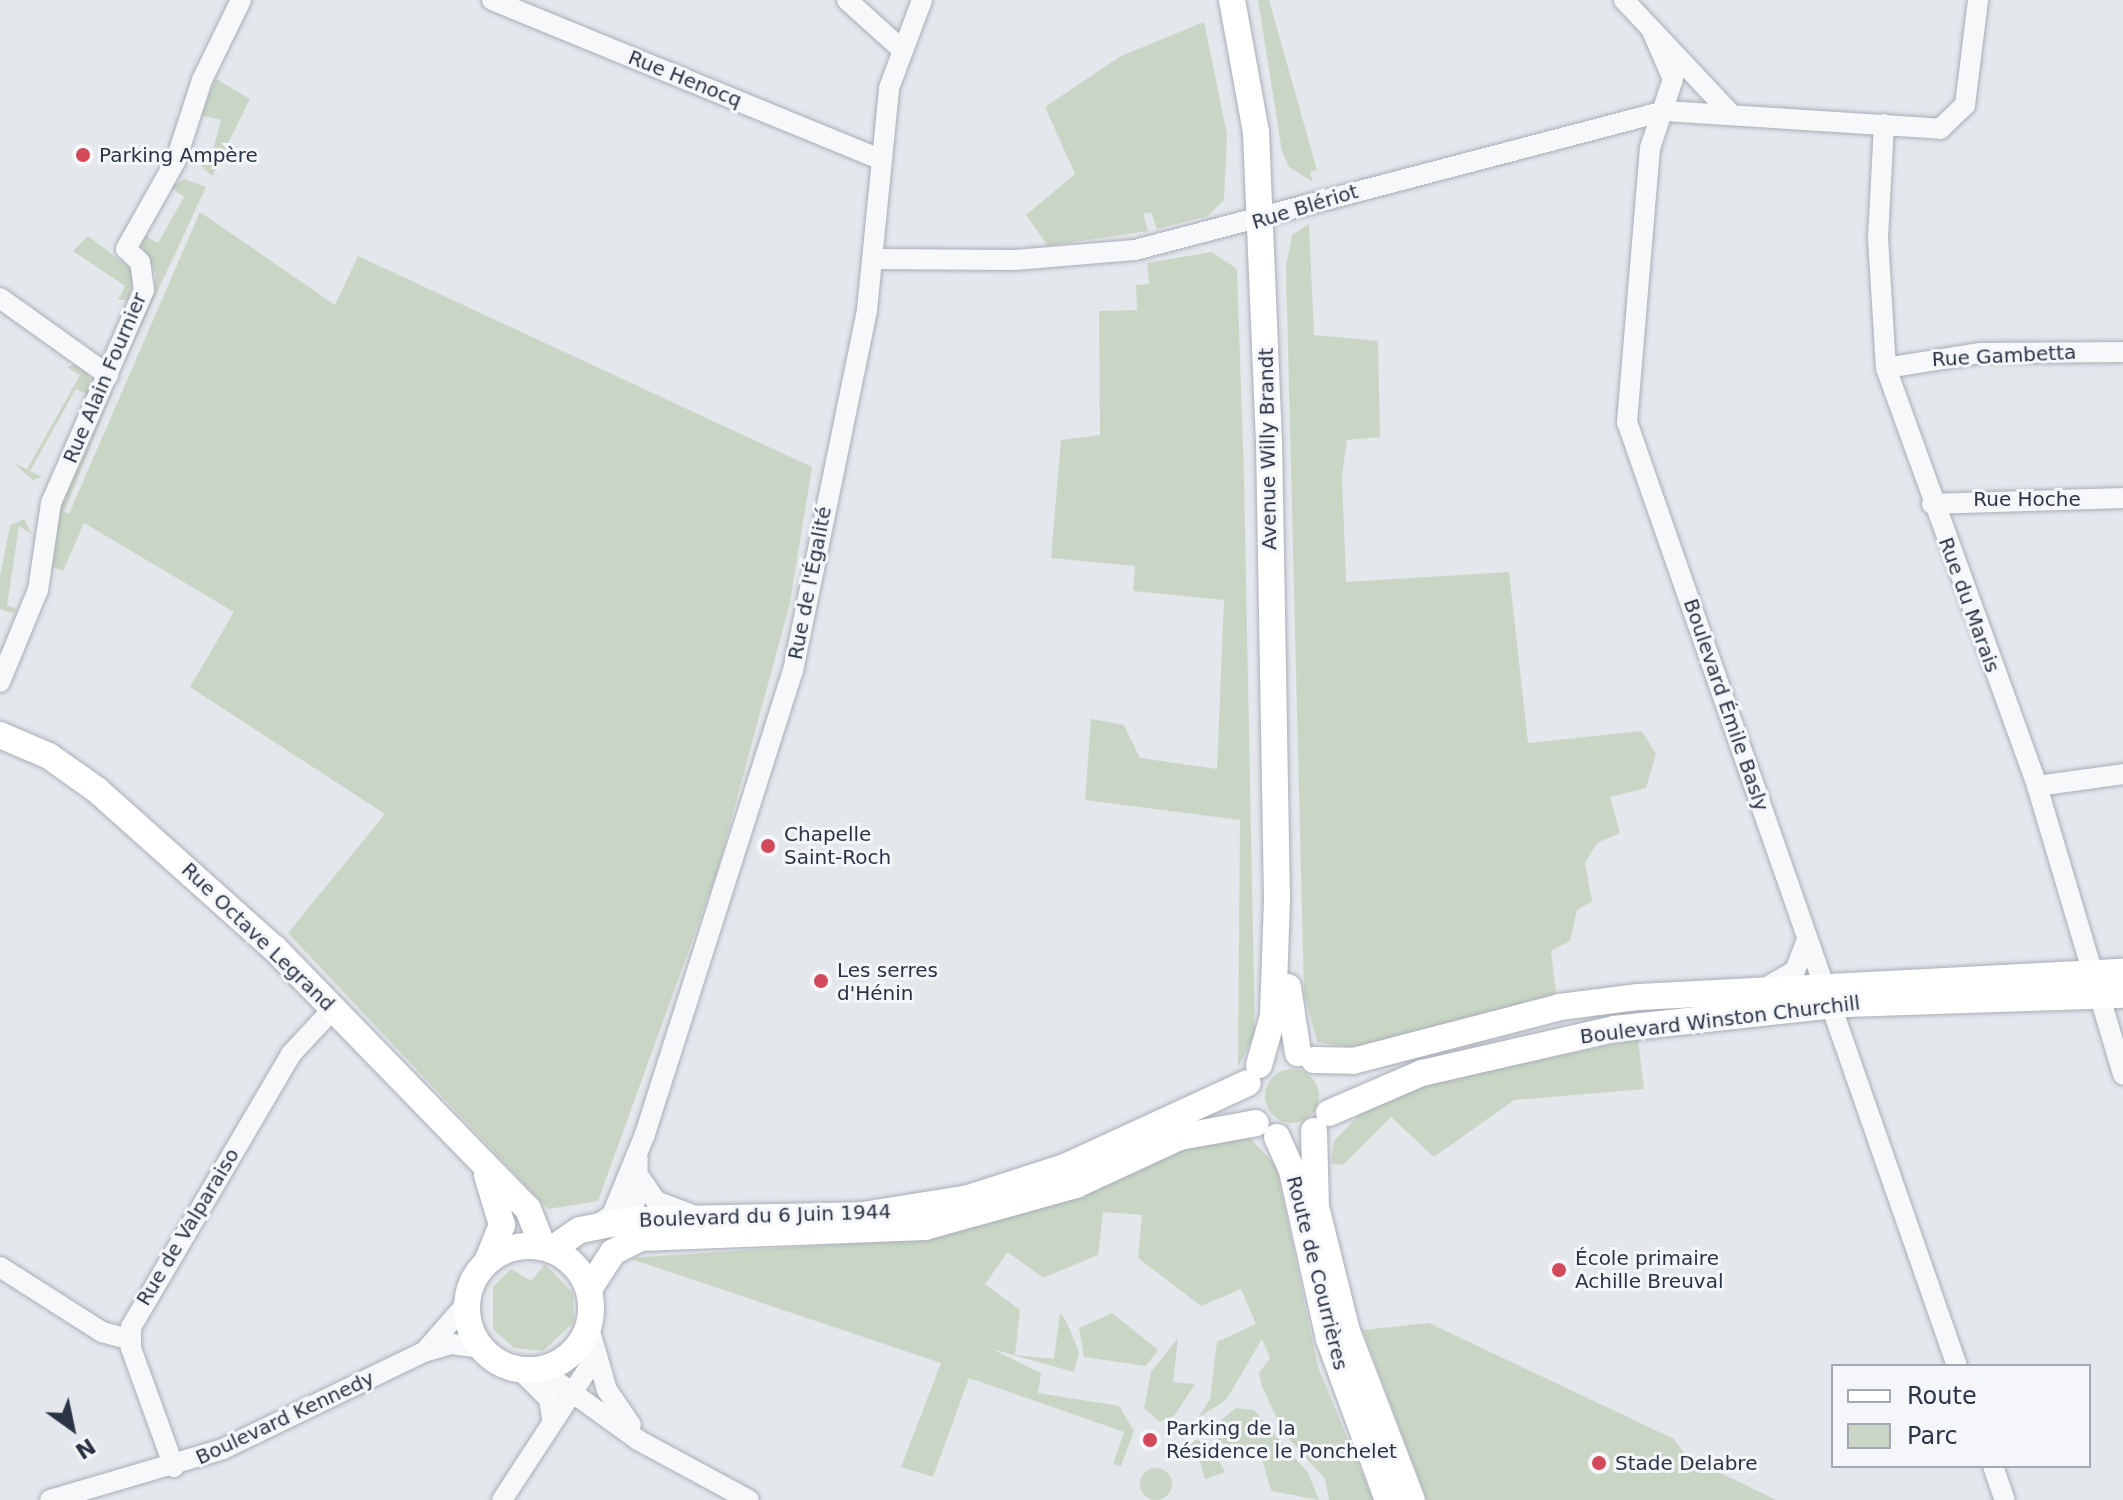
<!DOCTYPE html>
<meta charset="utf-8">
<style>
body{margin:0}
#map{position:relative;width:2123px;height:1500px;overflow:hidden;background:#e4e7ec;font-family:"DejaVu Sans",sans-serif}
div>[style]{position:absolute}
.green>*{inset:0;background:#c9d6c5}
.round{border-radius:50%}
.roads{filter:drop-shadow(0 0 2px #a9aeb7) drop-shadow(0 0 2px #a9aeb7)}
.minor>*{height:20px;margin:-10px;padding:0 10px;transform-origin:10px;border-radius:10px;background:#f7f8fa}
.major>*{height:26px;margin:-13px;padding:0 13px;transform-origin:13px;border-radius:13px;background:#fff}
.major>.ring{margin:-13px;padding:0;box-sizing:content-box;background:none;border:26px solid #fff;border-radius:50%}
.dots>*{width:22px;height:22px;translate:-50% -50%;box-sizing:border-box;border:4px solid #f4f6f9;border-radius:50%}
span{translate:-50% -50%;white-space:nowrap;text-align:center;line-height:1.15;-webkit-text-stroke:6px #f4f6f9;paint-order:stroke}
.street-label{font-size:20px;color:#2b3445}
.poi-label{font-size:20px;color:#2b3445}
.left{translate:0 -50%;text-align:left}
.legend{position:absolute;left:1831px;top:1364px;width:260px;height:104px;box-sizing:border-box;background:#f4f6f9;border:2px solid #a4a8b1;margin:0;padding:10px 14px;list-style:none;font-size:24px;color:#2b3445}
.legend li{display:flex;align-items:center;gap:16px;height:40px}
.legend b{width:40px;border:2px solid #a4a8b1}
.north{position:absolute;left:32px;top:1388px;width:80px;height:80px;-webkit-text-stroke:6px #f4f6f9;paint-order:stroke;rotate:147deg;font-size:22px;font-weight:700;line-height:32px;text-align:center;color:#2b3445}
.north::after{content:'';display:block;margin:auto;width:28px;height:36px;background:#2b3445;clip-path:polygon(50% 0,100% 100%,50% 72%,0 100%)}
</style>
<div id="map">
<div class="green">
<i style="clip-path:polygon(1258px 0,1269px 0,1317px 170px,1310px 172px,1313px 182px,1289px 167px,1282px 151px)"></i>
<i style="clip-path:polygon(1204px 22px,1227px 134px,1224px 200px,1208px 216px,1157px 229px,1151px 212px,1143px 214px,1148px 231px,1048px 246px,1026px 215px,1075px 174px,1045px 107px,1121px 56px)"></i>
<i style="clip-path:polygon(216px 79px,250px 99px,212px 176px,191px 157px,211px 158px,221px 120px,201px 115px)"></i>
<i style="clip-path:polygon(184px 179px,206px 187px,122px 368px,154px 292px,156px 274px,140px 242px,144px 235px,158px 243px,184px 197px,171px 187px)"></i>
<i style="clip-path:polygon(200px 212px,335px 305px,358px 256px,812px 467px,790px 603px,717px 872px,598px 1201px,548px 1209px,288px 933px,385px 814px,190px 687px,234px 612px,84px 523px,63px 571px,51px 566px,59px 510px,117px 381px,64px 512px,69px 514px)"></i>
<i style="clip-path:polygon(1309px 224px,1314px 335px,1378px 341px,1380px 437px,1347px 440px,1342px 475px,1346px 582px,1509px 572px,1528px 743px,1642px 731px,1656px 754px,1646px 788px,1610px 797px,1620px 833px,1597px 843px,1585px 863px,1592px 901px,1577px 910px,1570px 941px,1551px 951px,1556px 993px,1365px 1050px,1317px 1042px,1304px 992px,1286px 267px,1292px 235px)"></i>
<i style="clip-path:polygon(88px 236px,134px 271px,129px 300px,118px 300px,125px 286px,73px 251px)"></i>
<i style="clip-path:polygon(1212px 252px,1237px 269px,1244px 478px,1255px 1035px,1238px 1067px,1240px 820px,1085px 800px,1091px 719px,1124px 725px,1140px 758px,1217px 769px,1224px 600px,1133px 591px,1135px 566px,1051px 558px,1061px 440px,1100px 435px,1099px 311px,1137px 310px,1136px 285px,1149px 284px,1147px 263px)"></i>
<i style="clip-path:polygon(73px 365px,86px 370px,93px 387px,89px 395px,76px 389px,30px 471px,42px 477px,33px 480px,13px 463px,27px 469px,80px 375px,67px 367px)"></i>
<i style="clip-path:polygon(24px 519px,32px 534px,19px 526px,7px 605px,18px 610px,12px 613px,0 609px,0 577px,10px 525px)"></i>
<i style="clip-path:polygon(1638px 1039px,1644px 1089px,1514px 1100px,1434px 1157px,1391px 1117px,1343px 1165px,1331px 1163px,1334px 1141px,1367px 1107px,1423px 1085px)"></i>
<i class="round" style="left:1265px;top:1069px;width:54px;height:54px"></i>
<i style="clip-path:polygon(1226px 1135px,1250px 1138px,1276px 1166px,1318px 1367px,1373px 1500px,1329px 1500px,1325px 1479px,1283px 1432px,1262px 1386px,1259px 1373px,1270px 1358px,1262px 1339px,1226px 1400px,1198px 1418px,1210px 1399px,1217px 1342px,1256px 1324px,1241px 1289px,1201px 1306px,1138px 1258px,1142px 1215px,1103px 1212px,1098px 1255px,1043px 1278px,1008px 1252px,985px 1284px,1020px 1310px,1015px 1355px,1054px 1359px,1060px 1313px,1066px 1321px,1079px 1352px,1074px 1372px,992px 1349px,1041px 1373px,1038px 1393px,1119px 1406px,1134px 1431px,1121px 1466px,1113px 1464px,1124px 1432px,969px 1378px,933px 1477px,901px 1467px,941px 1363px,628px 1258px,899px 1240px)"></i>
<i style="clip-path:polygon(545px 1264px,573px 1293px,574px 1322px,543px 1351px,514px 1348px,493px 1329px,493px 1287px,511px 1269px,531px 1281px)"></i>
<i style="clip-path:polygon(1112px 1313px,1158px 1350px,1146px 1366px,1084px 1357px,1079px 1328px)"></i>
<i style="clip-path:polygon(1429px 1323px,1674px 1439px,1686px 1456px,1776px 1500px,1427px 1500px,1363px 1330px)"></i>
<i style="clip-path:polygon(1178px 1338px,1173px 1382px,1195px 1384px,1174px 1416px,1160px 1422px,1144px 1408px,1151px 1372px)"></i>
<i style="clip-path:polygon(1236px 1408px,1254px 1410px,1308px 1473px,1319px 1500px,1271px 1491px,1259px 1448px,1234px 1455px,1209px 1430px)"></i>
<i style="clip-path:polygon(1189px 1439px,1209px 1442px,1225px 1472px,1205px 1479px,1196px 1448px,1181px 1453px)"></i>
<i class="round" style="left:1140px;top:1468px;width:32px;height:32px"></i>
</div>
<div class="roads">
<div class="minor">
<i style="left:492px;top:0;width:417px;rotate:22.3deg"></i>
<i style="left:847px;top:0;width:70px;rotate:42.1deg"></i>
<i style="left:1624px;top:0;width:155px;rotate:46.8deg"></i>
<i style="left:1652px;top:31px;width:52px;rotate:66.4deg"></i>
<i style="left:1673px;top:79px;width:73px;rotate:108.4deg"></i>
<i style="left:1650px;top:148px;width:275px;rotate:94.8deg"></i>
<i style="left:1627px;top:422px;width:1000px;rotate:70.73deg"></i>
<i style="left:1884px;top:124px;width:114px;rotate:93deg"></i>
<i style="left:1878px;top:238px;width:130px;rotate:86.5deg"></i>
<i style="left:1886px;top:368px;width:444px;rotate:70.1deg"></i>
<i style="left:2037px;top:786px;width:301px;rotate:73.4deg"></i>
<i style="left:874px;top:259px;width:141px;rotate:0.4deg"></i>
<i style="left:1015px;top:260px;width:120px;rotate:-4.8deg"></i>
<i style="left:1135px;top:250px;width:548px;rotate:-14.7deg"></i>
<i style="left:1665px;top:111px;width:276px;rotate:3.7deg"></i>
<i style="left:1940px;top:129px;width:35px;rotate:-44deg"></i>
<i style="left:1965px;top:105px;width:106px;rotate:-82.9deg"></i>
<i style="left:0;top:298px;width:133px;rotate:35.5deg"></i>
<i style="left:1886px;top:368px;width:96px;rotate:-9deg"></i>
<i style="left:1981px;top:353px;width:142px;rotate:-0.4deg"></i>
<i style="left:1932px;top:504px;width:191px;rotate:-1.8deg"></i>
<i style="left:0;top:682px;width:100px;rotate:-67.6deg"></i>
<i style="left:38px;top:590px;width:88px;rotate:-81.5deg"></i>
<i style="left:51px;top:503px;width:232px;rotate:-66.4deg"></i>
<i style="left:144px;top:290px;width:28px;rotate:-98deg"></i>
<i style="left:140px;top:262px;width:19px;rotate:-137deg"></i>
<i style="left:126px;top:249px;width:102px;rotate:-60.7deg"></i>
<i style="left:176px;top:160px;width:84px;rotate:-72deg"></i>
<i style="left:202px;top:80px;width:89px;rotate:-64deg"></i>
<i style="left:2037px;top:786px;width:87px;rotate:-7.9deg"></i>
<i style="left:1767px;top:987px;width:32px;rotate:-30deg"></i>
<i style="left:1795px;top:971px;width:33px;rotate:-69deg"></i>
<i style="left:640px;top:1178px;width:28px;rotate:55deg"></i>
<i style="left:656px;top:1201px;width:36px;rotate:21deg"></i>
<i style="left:594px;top:1227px;width:22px;rotate:-34deg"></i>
<i style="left:612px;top:1215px;width:87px;rotate:-67.8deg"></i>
<i style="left:645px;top:1134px;width:486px;rotate:-72.3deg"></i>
<i style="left:793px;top:671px;width:369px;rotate:-78.4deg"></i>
<i style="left:867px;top:310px;width:223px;rotate:-84.3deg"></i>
<i style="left:889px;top:88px;width:94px;rotate:-69.4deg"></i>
<i style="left:625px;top:1231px;width:36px;rotate:-71deg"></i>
<i style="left:637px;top:1197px;width:39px;rotate:-89deg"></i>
<i style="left:0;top:1267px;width:121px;rotate:32.5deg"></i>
<i style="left:102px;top:1332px;width:28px;rotate:15deg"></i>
<i style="left:589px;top:1328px;width:65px;rotate:73.8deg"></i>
<i style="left:607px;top:1390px;width:42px;rotate:55.6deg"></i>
<i style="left:426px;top:1350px;width:62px;rotate:-48.9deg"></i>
<i style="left:541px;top:1370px;width:120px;rotate:35.8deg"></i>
<i style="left:638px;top:1440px;width:126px;rotate:28.4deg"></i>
<i style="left:521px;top:1371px;width:40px;rotate:45deg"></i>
<i style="left:549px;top:1399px;width:19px;rotate:81deg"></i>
<i style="left:1993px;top:1466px;width:36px;rotate:71deg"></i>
<i style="left:174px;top:1467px;width:127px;rotate:-109.9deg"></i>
<i style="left:131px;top:1348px;width:21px;rotate:-90deg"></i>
<i style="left:131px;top:1327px;width:316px;rotate:-59.6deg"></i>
<i style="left:291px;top:1054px;width:62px;rotate:-47deg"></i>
<i style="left:50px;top:1500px;width:180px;rotate:-16.4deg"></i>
<i style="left:223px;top:1449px;width:223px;rotate:-25.8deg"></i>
<i style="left:424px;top:1352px;width:29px;rotate:-16deg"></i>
<i style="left:452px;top:1344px;width:28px;rotate:8deg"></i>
<i style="left:502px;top:1500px;width:170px;rotate:-56.8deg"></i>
</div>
<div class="major">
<i style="left:1232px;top:0;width:134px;rotate:79.7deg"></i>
<i style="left:1256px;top:132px;width:309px;rotate:87.6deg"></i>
<i style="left:1269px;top:441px;width:459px;rotate:89deg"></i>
<i style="left:1277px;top:900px;width:116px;rotate:92deg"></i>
<i style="left:1273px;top:1016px;width:51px;rotate:105.9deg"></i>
<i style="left:0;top:735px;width:53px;rotate:23.2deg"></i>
<i style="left:49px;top:756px;width:59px;rotate:35.3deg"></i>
<i style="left:97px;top:790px;width:237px;rotate:41.8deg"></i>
<i style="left:274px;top:948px;width:364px;rotate:45.8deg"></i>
<i style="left:528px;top:1209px;width:41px;rotate:68.5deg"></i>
<i style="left:1288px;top:987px;width:67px;rotate:81.4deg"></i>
<i style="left:1314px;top:1060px;width:39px;rotate:1deg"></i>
<i style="left:1353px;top:1061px;width:214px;rotate:-14.6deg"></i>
<i style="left:1560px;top:1007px;width:79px;rotate:-7.3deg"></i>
<i style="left:1638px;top:997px;width:486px;rotate:-3deg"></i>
<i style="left:1329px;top:1113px;width:101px;rotate:-23.3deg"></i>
<i style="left:1422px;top:1073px;width:197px;rotate:-12.9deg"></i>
<i style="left:1614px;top:1029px;width:233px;rotate:-6.2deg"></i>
<i style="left:1846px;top:1004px;width:277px;rotate:-1.9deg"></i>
<i style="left:1314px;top:1131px;width:76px;rotate:88.5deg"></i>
<i style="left:1316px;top:1207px;width:128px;rotate:76deg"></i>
<i style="left:1347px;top:1331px;width:181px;rotate:69deg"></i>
<i style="left:1277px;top:1137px;width:37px;rotate:66deg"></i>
<i style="left:1292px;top:1171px;width:172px;rotate:77.6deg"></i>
<i style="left:1329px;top:1339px;width:171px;rotate:69.9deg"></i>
<i class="ring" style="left:467px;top:1246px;width:98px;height:98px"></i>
<i style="left:551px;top:1250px;width:35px;rotate:-35deg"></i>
<i style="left:580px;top:1230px;width:52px;rotate:-11.1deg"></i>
<i style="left:631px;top:1220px;width:232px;rotate:-1.2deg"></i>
<i style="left:863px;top:1215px;width:107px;rotate:-9.1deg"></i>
<i style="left:969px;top:1198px;width:101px;rotate:-17.9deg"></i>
<i style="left:1065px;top:1167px;width:201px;rotate:-24.7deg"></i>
<i style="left:487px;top:1262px;width:40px;rotate:-68deg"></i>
<i style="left:502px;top:1225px;width:52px;rotate:-106.7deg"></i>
<i style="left:589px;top:1289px;width:44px;rotate:-57deg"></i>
<i style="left:613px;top:1252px;width:30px;rotate:-27deg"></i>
<i style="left:640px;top:1238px;width:285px;rotate:-2.2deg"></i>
<i style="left:925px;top:1227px;width:157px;rotate:-15.5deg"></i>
<i style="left:1076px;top:1185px;width:115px;rotate:-24.8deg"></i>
<i style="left:1180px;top:1137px;width:77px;rotate:-10.4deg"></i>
</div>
</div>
<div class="dots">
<i style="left:83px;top:155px;background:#d1495b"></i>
<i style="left:768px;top:846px;background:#d1495b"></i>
<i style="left:821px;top:981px;background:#d1495b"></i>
<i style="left:1559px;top:1270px;background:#d1495b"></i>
<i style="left:1150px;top:1440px;background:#d1495b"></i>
<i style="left:1599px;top:1463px;background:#d1495b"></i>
</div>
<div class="street-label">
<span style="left:685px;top:79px;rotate:22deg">Rue Henocq</span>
<span style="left:1305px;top:207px;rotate:-17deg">Rue Blériot</span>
<span style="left:2004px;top:356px;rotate:-3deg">Rue Gambetta</span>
<span style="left:105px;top:378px;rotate:-67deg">Rue Alain Fournier</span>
<span style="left:1268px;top:449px;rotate:-91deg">Avenue Willy Brandt</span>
<span style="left:2027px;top:499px">Rue Hoche</span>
<span style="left:810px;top:583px;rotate:-79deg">Rue de l'Égalité</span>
<span style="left:1969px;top:605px;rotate:70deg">Rue du Marais</span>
<span style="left:1726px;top:705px;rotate:71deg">Boulevard Émile Basly</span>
<span style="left:258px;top:937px;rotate:44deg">Rue Octave Legrand</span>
<span style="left:1720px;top:1020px;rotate:-7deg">Boulevard Winston Churchill</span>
<span style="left:765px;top:1216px;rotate:-2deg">Boulevard du 6 Juin 1944</span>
<span style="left:188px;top:1227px;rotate:-59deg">Rue de Valparaiso</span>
<span style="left:1317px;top:1273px;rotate:76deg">Route de Courrières</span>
<span style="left:285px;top:1418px;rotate:-25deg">Boulevard Kennedy</span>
</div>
<div class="poi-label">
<span class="left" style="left:99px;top:155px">Parking Ampère</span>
<span class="left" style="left:784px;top:846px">Chapelle<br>Saint-Roch</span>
<span class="left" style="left:837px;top:982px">Les serres<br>d'Hénin</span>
<span class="left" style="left:1575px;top:1270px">École primaire<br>Achille Breuval</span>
<span class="left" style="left:1166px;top:1440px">Parking de la<br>Résidence le Ponchelet</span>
<span class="left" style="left:1615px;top:1463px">Stade Delabre</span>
</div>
<ul class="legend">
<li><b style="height:10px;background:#fff"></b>Route</li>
<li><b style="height:22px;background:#c9d6c5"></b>Parc</li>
</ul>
<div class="north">N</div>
</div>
